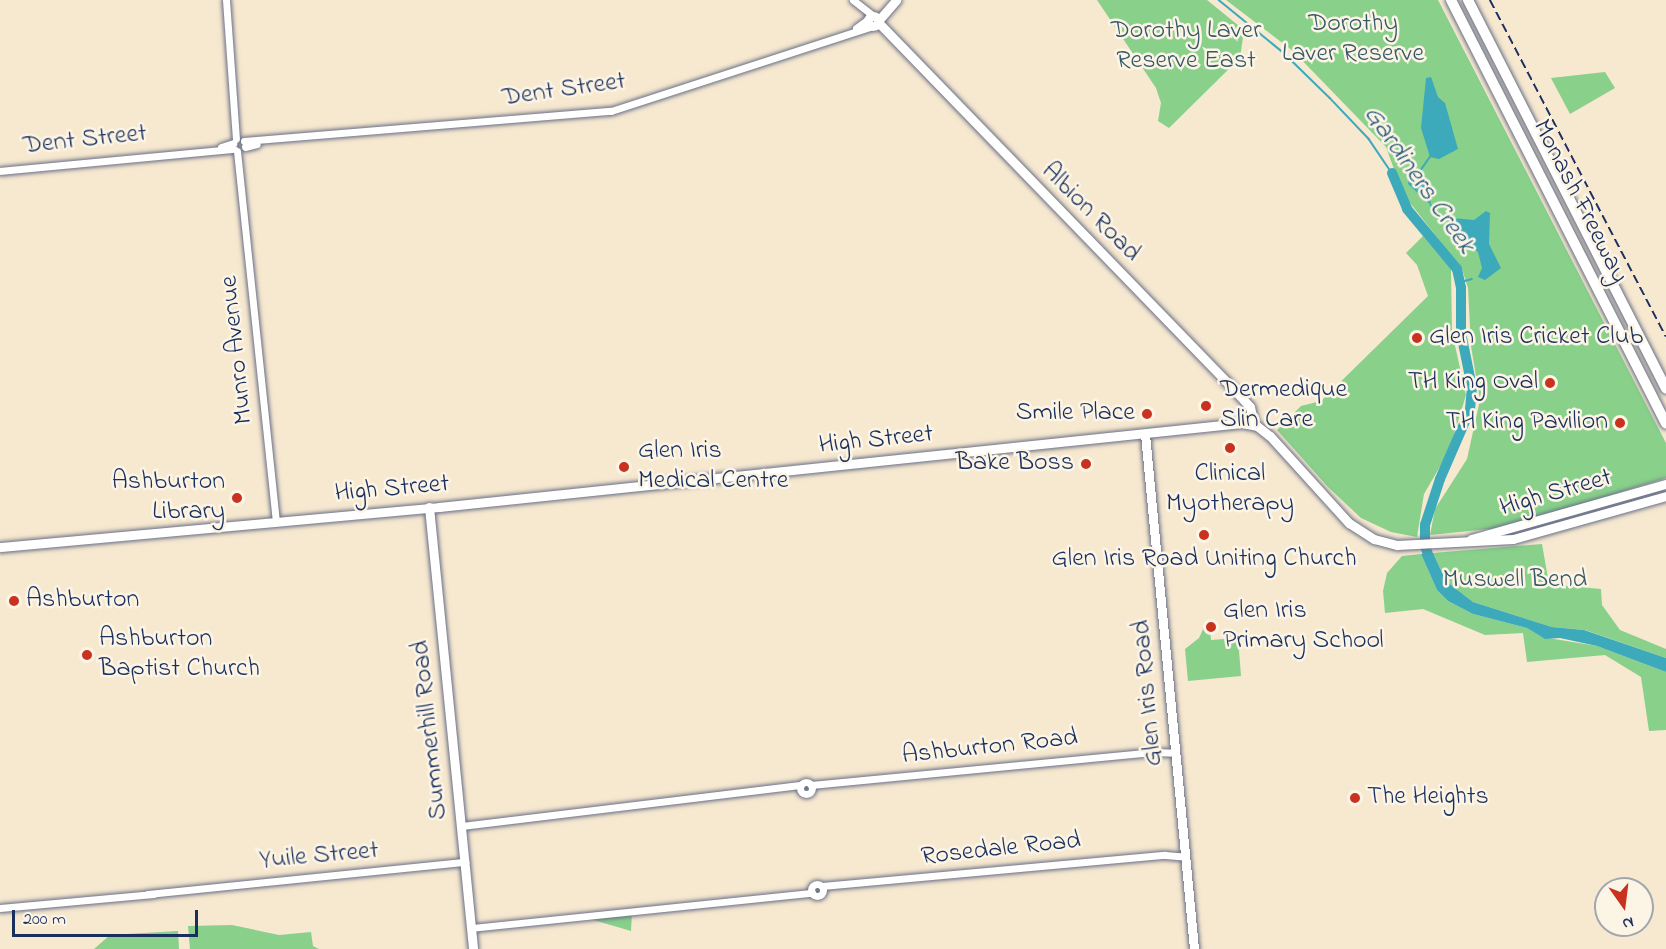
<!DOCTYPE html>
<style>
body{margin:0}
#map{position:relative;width:1666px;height:949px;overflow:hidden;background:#f7e8d0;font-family:"Indie Flower",sans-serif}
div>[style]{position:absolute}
.green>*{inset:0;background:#89d08b}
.water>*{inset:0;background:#3caaba}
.stream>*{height:1.5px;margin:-0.75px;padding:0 0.75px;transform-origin:0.75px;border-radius:0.75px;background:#3caaba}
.river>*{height:10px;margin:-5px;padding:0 5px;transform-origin:5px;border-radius:5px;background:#3caaba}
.roads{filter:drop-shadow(0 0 2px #687086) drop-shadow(0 0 2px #687086)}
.minor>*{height:7px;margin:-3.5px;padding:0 3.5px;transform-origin:3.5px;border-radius:3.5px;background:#fff}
.minor>.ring{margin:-3.5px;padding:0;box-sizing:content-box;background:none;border:7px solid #fff;border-radius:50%}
.major>*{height:9px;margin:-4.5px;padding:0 4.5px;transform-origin:4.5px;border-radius:4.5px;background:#fff}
.major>.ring{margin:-4.5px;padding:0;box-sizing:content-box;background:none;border:9px solid #fff;border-radius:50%}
.highway>*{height:10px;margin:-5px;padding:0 5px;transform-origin:5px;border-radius:5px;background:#fff}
.rail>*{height:1.5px;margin-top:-0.75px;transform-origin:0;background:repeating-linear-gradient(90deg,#1b2f5e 0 9px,transparent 0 13.5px)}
.dots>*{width:16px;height:16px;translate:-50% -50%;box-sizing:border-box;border:3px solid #fcf5e5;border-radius:50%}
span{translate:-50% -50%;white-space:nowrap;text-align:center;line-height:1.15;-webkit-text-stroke:5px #fcf5e5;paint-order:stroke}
.park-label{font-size:26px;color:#365769}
.street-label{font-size:26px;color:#1b2f5e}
.poi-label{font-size:26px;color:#1b2f5e}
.left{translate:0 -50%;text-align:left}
.right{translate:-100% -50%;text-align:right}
.water-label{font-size:27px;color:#275a7e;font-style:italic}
.north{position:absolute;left:1594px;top:877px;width:60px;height:60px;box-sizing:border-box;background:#fcf5e5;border:2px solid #a2a6af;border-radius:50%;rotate:166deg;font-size:16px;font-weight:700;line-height:24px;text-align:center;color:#1b2f5e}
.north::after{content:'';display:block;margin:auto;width:21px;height:27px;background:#c8321e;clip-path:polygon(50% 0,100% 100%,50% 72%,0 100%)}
.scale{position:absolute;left:12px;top:910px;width:186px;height:27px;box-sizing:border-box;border:3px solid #1b2f5e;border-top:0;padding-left:8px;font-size:18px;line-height:21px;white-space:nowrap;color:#1b2f5e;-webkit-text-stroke:4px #fcf5e5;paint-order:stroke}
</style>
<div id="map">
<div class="green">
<i style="clip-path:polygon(1097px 0,1207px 0,1244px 30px,1240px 58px,1169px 128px,1158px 121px,1161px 103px,1156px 88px)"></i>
<i style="clip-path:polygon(1226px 0,1438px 0,1666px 443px,1666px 478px,1508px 527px,1430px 535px,1435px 509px,1467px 459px,1480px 400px,1471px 346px,1468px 288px,1462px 269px,1403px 194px,1386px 147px,1293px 51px)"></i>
<i style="clip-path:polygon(1605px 72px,1615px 88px,1570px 114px,1551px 78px)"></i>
<i style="clip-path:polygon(1423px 236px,1451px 269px,1452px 332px,1466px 395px,1449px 451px,1424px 494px,1417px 537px,1391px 532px,1361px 518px,1328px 487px,1277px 430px,1301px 406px,1321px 401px,1428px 296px,1417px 265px,1406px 253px)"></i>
<i style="clip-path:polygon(1542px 544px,1549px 584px,1601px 589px,1602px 605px,1620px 630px,1666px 649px,1666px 658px,1585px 630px,1552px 627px,1473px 602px,1446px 581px,1433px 553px)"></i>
<i style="clip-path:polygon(1421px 554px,1437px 590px,1448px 601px,1473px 614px,1527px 628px,1542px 637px,1597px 646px,1666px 672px,1666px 730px,1649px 731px,1641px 677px,1605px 655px,1527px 662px,1523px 633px,1485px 635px,1423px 609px,1385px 613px,1383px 591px,1387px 573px,1402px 556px)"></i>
<i style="clip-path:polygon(1205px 625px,1210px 628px,1211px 640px,1238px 638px,1241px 676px,1188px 681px,1185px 649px,1199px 638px)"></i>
<i style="clip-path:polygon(632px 913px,631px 931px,590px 919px)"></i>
<i style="clip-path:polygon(232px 925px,279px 935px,311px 932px,313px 946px,319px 949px,190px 949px,188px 926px)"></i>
<i style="clip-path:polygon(178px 931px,179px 949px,94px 949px,110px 935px)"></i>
</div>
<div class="water">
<i style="clip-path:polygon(1431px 77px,1438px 97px,1445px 103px,1458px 149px,1439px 159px,1430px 157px,1421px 128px,1426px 78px)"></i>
<i style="clip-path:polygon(1418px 174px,1427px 178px,1431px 205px,1408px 184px,1409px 177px)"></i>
<i style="clip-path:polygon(1486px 211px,1490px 213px,1489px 244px,1501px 268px,1485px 280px,1478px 277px,1482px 268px,1478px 252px,1463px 240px,1452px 218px,1474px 220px)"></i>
<i style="clip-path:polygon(1433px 553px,1446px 581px,1473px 602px,1552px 627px,1584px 630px,1666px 658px,1666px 672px,1597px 646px,1560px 638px,1545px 639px,1527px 628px,1473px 614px,1448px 601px,1437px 590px,1421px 554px)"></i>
</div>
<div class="stream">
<i style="left:1219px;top:0;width:84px;rotate:39.2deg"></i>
<i style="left:1284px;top:53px;width:64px;rotate:44.4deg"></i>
<i style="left:1330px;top:98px;width:57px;rotate:46.4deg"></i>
<i style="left:1369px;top:139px;width:41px;rotate:55.9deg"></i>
<i style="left:1418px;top:174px;width:21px;rotate:-55deg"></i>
<i style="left:1431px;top:205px;width:11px;rotate:52deg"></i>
<i style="left:1438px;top:214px;width:15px;rotate:16deg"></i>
<i style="left:1461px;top:282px;width:11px;rotate:-15deg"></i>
</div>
<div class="river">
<i style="left:1392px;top:173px;width:39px;rotate:67deg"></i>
<i style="left:1407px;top:209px;width:78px;rotate:50.2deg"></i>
<i style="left:1457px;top:269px;width:19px;rotate:78deg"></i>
<i style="left:1461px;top:288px;width:45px;rotate:90deg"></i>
<i style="left:1461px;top:333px;width:55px;rotate:78.5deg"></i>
<i style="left:1472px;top:387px;width:23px;rotate:95deg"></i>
<i style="left:1470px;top:410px;width:75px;rotate:113.5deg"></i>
<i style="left:1440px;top:479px;width:48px;rotate:108.1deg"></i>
<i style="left:1425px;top:525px;width:21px;rotate:90deg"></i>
<i style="left:1425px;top:546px;width:20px;rotate:70deg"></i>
</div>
<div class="roads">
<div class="minor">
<i style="left:226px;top:0;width:139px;rotate:85.9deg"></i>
<i style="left:853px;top:0;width:24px;rotate:38deg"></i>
<i style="left:856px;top:28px;width:14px;rotate:-36deg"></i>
<i style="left:244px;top:141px;width:368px;rotate:-4.7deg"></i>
<i style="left:611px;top:111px;width:274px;rotate:-18deg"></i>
<i style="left:221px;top:147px;width:13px;rotate:-18deg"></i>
<i style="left:245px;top:147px;width:12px;rotate:-14deg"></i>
<i style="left:237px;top:151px;width:373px;rotate:84deg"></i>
<i style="left:0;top:171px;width:235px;rotate:-5.4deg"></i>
<i class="ring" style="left:800px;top:782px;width:5px;height:5px"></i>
<i style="left:811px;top:785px;width:343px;rotate:-5.5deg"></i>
<i style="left:1152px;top:752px;width:24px;rotate:2deg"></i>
<i style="left:461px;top:826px;width:342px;rotate:-6.9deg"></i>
<i class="ring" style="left:811px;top:884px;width:5px;height:5px"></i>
<i style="left:822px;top:886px;width:344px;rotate:-5.2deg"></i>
<i style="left:1165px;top:855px;width:21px;rotate:5deg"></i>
<i style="left:148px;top:894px;width:319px;rotate:-5.8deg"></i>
<i style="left:0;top:908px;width:154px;rotate:-5.2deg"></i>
<i style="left:471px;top:928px;width:343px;rotate:-5.9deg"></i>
</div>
<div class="major">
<i class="ring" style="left:868px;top:16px;width:1px;height:1px"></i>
<i style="left:878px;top:21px;width:28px;rotate:-49deg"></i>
<i style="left:878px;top:22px;width:500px;rotate:45.9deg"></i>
<i style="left:1226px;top:381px;width:35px;rotate:47deg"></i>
<i style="left:1250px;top:407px;width:18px;rotate:77deg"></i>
<i style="left:1145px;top:434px;width:517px;rotate:84.56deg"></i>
<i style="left:429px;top:507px;width:444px;rotate:84.3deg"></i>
<i style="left:1471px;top:539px;width:203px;rotate:-15.8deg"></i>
<i style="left:0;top:547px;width:441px;rotate:-5.2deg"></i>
<i style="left:439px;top:507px;width:807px;rotate:-5.97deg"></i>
<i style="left:1242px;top:423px;width:15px;rotate:11deg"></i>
<i style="left:1257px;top:426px;width:16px;rotate:38deg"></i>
<i style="left:1270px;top:436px;width:118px;rotate:47.8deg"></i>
<i style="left:1349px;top:523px;width:30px;rotate:33deg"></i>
<i style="left:1374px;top:539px;width:24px;rotate:15deg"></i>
<i style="left:1397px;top:545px;width:116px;rotate:-3deg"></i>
<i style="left:1513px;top:539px;width:159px;rotate:-15.7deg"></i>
</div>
<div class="highway">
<i style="left:1451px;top:0;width:475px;rotate:63.1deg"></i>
<i style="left:1468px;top:0;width:436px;rotate:63deg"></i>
</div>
</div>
<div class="rail">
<i style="left:1490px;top:0;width:380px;rotate:62.4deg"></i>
</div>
<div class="dots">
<i style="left:1417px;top:338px;background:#c8321e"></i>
<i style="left:1550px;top:383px;background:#c8321e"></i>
<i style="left:1206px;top:406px;background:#c8321e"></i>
<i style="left:1147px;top:414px;background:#c8321e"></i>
<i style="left:1620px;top:423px;background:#c8321e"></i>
<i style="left:1230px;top:448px;background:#c8321e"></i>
<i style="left:1086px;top:464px;background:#c8321e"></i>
<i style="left:624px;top:467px;background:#c8321e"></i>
<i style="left:237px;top:498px;background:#c8321e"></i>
<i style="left:1204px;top:535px;background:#c8321e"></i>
<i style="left:14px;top:601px;background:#c8321e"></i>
<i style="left:1211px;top:627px;background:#c8321e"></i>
<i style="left:87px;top:655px;background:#c8321e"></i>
<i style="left:1355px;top:798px;background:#c8321e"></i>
</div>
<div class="park-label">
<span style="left:1353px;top:40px">Dorothy<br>Laver Reserve</span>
<span style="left:1186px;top:47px">Dorothy Laver<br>Reserve East</span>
<span style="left:1515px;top:581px">Muswell Bend</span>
</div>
<div class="street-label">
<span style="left:564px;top:91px;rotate:-8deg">Dent Street</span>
<span style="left:85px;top:141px;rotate:-6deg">Dent Street</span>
<span style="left:1579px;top:202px;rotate:63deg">Monash Freeway</span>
<span style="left:1090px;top:213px;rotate:45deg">Albion Road</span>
<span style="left:238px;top:350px;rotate:-96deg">Munro Avenue</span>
<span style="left:876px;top:441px;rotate:-6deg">High Street</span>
<span style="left:392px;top:490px;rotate:-5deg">High Street</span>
<span style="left:1556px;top:494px;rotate:-16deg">High Street</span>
<span style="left:1149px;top:693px;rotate:-95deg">Glen Iris Road</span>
<span style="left:431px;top:730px;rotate:-96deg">Summerhill Road</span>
<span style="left:990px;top:748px;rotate:-6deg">Ashburton Road</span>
<span style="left:1001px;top:850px;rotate:-6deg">Rosedale Road</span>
<span style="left:319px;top:857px;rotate:-5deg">Yuile Street</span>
</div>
<div class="poi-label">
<span class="left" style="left:1429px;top:338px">Glen Iris Cricket Club</span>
<span class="right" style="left:1538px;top:383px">TH King Oval</span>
<span class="left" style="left:1220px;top:406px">Dermedique<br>Slin Care</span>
<span class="right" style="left:1135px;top:414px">Smile Place</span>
<span class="right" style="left:1608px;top:423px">TH King Pavilion</span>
<span class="left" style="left:638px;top:467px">Glen Iris<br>Medical Centre</span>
<span class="right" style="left:1074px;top:464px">Bake Boss</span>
<span style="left:1230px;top:490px">Clinical<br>Myotherapy</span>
<span class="right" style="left:225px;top:498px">Ashburton<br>Library</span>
<span style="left:1204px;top:560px">Glen Iris Road Uniting Church</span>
<span class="left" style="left:26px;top:601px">Ashburton</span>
<span class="left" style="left:1223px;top:627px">Glen Iris<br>Primary School</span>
<span class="left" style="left:99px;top:655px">Ashburton<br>Baptist Church</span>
<span class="left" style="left:1367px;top:798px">The Heights</span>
</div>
<div class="water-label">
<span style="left:1419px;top:180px;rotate:55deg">Gardiners Creek</span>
</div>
<div class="north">N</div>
<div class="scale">200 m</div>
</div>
